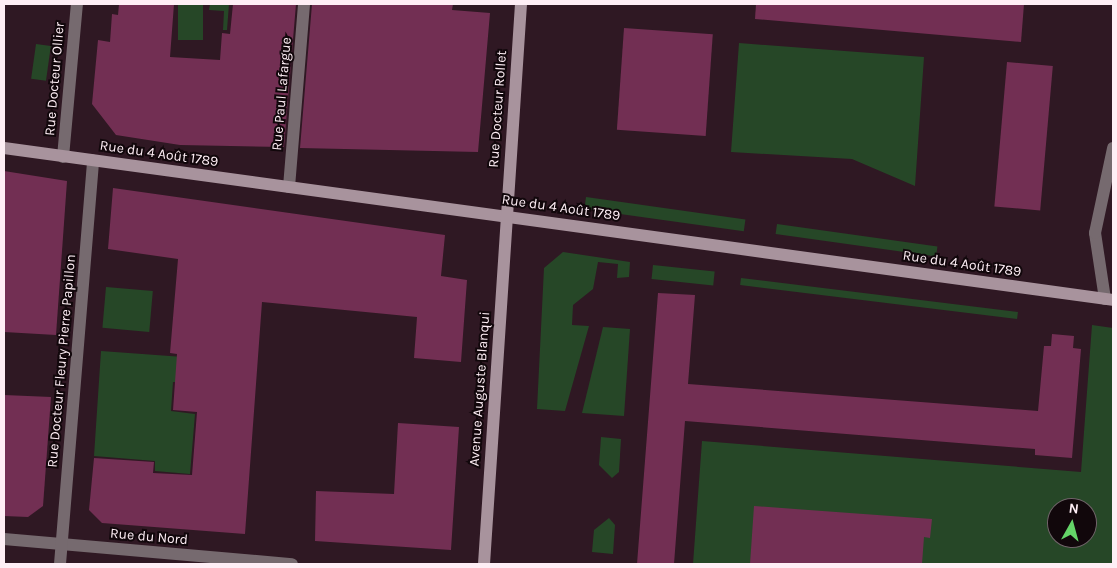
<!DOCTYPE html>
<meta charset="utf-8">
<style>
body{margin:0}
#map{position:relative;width:1117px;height:568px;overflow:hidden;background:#2f1823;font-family:Karla,sans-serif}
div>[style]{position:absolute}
.green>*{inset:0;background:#264727;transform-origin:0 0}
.building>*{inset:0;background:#722f53;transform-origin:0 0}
.street>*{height:12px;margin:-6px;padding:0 6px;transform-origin:6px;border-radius:6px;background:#766a6f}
.secondary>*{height:12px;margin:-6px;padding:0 6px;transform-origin:6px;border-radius:6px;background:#a8939d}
span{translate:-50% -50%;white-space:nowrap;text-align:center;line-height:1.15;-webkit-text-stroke:4px #11070b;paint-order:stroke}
.street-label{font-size:14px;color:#feeef5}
.frame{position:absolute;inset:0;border:5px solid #feeef5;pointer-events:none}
.north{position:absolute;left:1047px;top:498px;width:50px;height:50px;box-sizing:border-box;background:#11070b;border:1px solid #706369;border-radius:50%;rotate:7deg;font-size:14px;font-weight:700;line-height:20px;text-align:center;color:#feeef5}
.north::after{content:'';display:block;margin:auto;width:18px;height:22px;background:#64d468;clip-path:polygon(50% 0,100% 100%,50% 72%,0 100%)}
</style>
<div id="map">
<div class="green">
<i style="left:178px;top:4px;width:25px;height:36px"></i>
<i style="clip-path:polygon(210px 4px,229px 4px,227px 30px,223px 30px,224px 11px,209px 10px)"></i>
<i style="clip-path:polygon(739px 43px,924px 57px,915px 186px,852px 159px,731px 152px)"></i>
<i style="left:36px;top:44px;width:15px;height:35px;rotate:8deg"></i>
<i style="left:586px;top:197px;width:161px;height:12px;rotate:8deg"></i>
<i style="left:777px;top:224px;width:162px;height:10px;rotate:8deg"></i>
<i style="clip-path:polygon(563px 252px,630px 262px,629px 277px,617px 278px,618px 264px,598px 262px,593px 289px,573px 305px,572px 325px,589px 326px,565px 411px,537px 409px,544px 268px)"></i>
<i style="left:653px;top:265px;width:62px;height:14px;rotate:6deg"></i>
<i style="left:741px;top:278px;width:279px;height:7px;rotate:7deg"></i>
<i style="left:106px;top:287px;width:47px;height:41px;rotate:5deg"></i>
<i style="clip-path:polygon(evenodd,1092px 325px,1113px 328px,1113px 564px,693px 564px,702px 441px,1081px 472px,1092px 325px,1057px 508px,1087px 508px,1087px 538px,1057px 538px,1057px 508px)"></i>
<i style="clip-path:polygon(603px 327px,630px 329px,624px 416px,582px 413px)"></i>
<i style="clip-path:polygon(101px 351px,197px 358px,196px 384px,173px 382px,171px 411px,195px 414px,190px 474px,155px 471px,155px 461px,94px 456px)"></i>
<i style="clip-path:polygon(601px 437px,621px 439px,619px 472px,612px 478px,599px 465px)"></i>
<i style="clip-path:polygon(609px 518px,615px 525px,613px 554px,592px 552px,594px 530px)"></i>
</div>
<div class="building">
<i style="clip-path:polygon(119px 4px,174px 4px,170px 57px,220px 60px,222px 33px,230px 34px,233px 4px,296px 4px,284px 147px,180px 145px,116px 135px,92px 104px,98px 40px,110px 42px,112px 14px,118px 15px)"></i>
<i style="clip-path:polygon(312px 4px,453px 4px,452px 10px,490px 13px,478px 152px,300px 148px)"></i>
<i style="clip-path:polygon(756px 4px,1024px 4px,1021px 42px,755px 19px)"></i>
<i style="left:624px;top:28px;width:89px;height:102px;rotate:4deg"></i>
<i style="left:1007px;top:62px;width:46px;height:145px;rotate:5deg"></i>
<i style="clip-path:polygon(4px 171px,67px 181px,56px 335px,4px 332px)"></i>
<i style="clip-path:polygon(113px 188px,445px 235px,441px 276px,467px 280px,461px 362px,414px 358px,417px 317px,262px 302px,245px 534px,102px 523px,89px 510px,94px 458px,154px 462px,153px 473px,192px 475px,197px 412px,173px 410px,177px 354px,170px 353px,178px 259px,108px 249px)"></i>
<i style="clip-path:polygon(658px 293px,695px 295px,688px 384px,1038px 411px,1044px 346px,1051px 346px,1052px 334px,1074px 336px,1073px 348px,1081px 349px,1072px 458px,1035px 455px,1035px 449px,685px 421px,674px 564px,637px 564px)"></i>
<i style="clip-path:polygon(4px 395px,51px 397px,43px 506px,28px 517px,4px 516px)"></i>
<i style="clip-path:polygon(398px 423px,459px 427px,451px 550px,315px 541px,316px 491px,394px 494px)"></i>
<i style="clip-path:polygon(754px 506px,932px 519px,930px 538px,924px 537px,922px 564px,750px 564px)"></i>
</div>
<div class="street">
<i style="left:63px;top:157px;width:154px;rotate:-84.8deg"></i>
<i style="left:289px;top:187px;width:184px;rotate:-85.3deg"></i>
<i style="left:1105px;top:299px;width:67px;rotate:-98.6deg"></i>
<i style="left:1095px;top:233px;width:87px;rotate:-78deg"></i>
<i style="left:4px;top:539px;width:289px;rotate:5deg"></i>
<i style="left:60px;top:564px;width:405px;rotate:-85.3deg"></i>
</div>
<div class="secondary">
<i style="left:4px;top:148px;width:1119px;rotate:7.8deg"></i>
<i style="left:484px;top:564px;width:561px;rotate:-86.22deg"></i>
</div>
<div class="street-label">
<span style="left:55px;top:79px;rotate:-85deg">Rue Docteur Ollier</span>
<span style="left:282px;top:94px;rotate:-85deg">Rue Paul Lafargue</span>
<span style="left:498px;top:109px;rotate:-86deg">Rue Docteur Rollet</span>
<span style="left:159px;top:154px;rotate:8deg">Rue du 4 Août 1789</span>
<span style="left:561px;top:208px;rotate:8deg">Rue du 4 Août 1789</span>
<span style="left:962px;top:264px;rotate:8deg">Rue du 4 Août 1789</span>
<span style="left:62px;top:361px;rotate:-85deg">Rue Docteur Fleury Pierre Papillon</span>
<span style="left:480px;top:389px;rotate:-86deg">Avenue Auguste Blanqui</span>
<span style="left:149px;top:537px;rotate:5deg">Rue du Nord</span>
</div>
<div class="frame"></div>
<div class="north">N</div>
</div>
